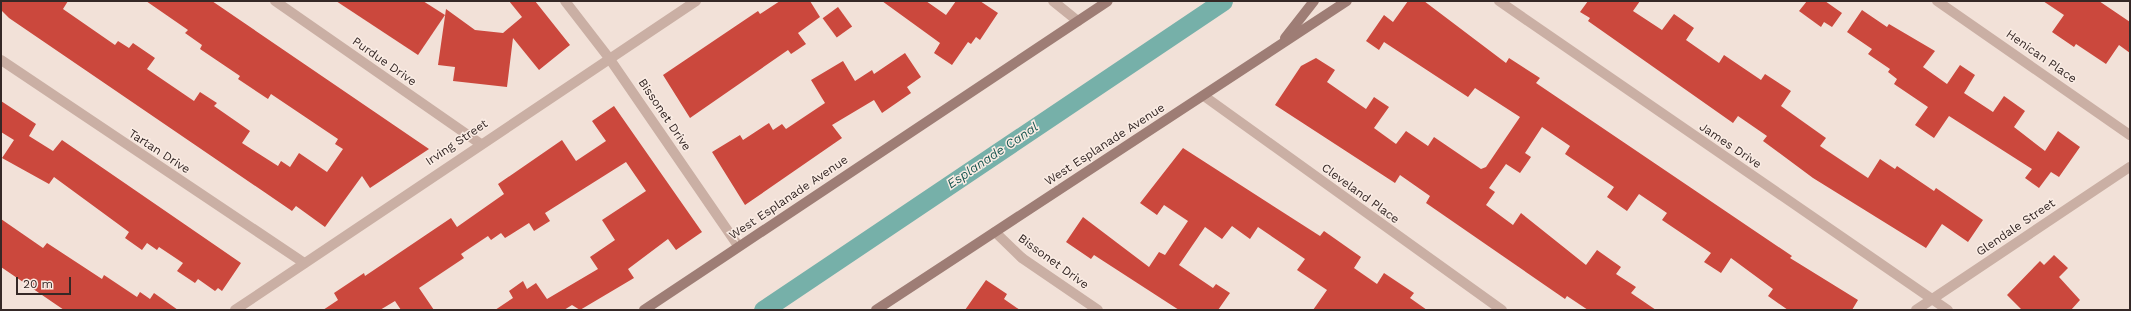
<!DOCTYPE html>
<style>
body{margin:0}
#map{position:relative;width:2131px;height:311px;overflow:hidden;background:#f2e1d8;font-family:"Work Sans",sans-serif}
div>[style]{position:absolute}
.canal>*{height:19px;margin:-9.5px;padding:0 9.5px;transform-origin:9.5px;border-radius:9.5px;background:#76b0a9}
.building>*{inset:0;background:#cb483d;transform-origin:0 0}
.minor>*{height:10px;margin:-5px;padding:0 5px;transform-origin:5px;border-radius:5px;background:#caafa4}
.secondary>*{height:10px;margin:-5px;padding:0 5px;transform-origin:5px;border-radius:5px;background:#9e7d75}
span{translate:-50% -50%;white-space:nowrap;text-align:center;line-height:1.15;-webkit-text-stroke:3px #faece4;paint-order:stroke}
.street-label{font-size:12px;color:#352826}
.water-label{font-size:13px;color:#1a5852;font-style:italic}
.frame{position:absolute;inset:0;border:2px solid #352826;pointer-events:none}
.scale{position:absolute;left:16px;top:277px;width:55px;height:18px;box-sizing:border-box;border:2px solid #352826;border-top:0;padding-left:5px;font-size:12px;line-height:14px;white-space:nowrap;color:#352826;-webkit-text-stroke:3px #faece4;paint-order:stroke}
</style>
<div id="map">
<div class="canal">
<i style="left:763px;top:310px;width:554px;rotate:-33.89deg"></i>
</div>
<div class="building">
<i style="clip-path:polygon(1px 1px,68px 1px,63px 9px,115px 45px,118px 41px,129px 48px,133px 43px,155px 58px,147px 69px,194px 101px,200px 92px,217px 103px,214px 106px,250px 131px,242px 143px,278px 166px,281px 161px,290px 167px,299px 153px,327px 172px,343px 149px,335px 144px,338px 139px,271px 94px,268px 99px,238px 79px,240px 76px,200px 49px,202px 45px,185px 33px,188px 30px,146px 1px,212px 1px,429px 149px,370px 188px,362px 176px,325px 227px,296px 206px,292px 211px,9px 18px,1px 10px)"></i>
<i style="clip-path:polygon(336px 1px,423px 1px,445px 15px,418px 55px)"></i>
<i style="clip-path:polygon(509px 1px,535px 1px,570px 45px,539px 70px,513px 38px,507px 87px,453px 81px,455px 67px,438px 65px,446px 9px,475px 30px,503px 33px,522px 17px)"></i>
<i style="clip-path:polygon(780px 1px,810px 1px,820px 17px,798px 33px,806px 44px,791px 54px,788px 50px,690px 118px,663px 75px,758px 11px,760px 14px)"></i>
<i style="clip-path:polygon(882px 1px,926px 1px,946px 15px,956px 1px,980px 1px,998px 13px,980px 40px,976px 37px,971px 44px,968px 42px,952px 65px,934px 53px,940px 43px)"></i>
<i style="clip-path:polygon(1408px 1px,1424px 1px,1506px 63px,1509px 58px,1540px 78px,1536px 83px,1792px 256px,1790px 258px,1858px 300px,1852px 310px,1788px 310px,1768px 296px,1773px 289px,1731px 258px,1721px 273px,1704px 262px,1711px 253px,1662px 220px,1667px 213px,1639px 194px,1627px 211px,1607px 197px,1614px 187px,1565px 154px,1570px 146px,1542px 127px,1525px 153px,1531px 157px,1520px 173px,1506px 164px,1489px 188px,1495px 192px,1486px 205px,1513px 225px,1521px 213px,1586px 265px,1597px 250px,1621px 267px,1616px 274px,1636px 287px,1631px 293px,1656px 310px,1588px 310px,1567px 296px,1565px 299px,1426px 203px,1430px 196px,1400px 175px,1395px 183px,1275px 105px,1301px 66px,1316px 58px,1335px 70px,1327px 82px,1366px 109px,1374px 97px,1389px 107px,1374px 128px,1396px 144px,1406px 131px,1428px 146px,1434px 137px,1481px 169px,1486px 167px,1520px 117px,1475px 88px,1468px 97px,1384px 42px,1379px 50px,1366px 41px,1384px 15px,1393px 22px)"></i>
<i style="clip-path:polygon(1588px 1px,1640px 1px,1633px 11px,1662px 30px,1674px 14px,1694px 28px,1686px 40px,1719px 63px,1724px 55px,1761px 80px,1765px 74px,1791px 91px,1781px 106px,1826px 138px,1820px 146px,1868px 178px,1880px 159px,1895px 169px,1897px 166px,1934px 191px,1936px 188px,1983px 220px,1968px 242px,1942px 224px,1926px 248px,1813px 178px,1763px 141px,1767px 136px,1738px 116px,1733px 123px,1588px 21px,1590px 18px,1580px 12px)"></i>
<i style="clip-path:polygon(1807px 1px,1825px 1px,1842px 13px,1832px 27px,1824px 22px,1821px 27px,1799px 11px)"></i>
<i style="clip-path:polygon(2043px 1px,2099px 1px,2130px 22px,2130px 53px,2119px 45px,2106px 64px,2076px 44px,2074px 47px,2052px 32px,2064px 15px)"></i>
<i style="left:838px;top:7px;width:24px;height:19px;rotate:54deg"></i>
<i style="clip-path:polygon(1862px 10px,1887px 27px,1889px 24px,1935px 51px,1923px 67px,1947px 84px,1960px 65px,1975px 75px,1964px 93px,1993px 112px,2004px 96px,2025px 111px,2014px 127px,2045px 151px,2058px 131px,2080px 147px,2059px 177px,2051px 172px,2039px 188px,2025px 178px,2032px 169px,1949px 116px,1934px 138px,1915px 125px,1928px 107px,1894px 84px,1897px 79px,1888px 72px,1890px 69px,1868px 54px,1872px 49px,1847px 32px)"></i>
<i style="clip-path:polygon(905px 53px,921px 77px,907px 87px,911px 93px,882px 113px,874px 100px,832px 125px,842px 138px,745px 205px,712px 152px,740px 135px,743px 140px,769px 123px,773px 130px,782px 124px,786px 129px,825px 103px,811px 80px,843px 61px,855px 81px,872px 70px,874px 74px)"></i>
<i style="clip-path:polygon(1px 101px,36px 124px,29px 136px,53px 151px,62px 140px,241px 263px,222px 291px,218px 288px,215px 291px,198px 279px,195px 283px,177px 271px,183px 263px,159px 247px,157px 250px,147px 243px,142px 250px,125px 238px,129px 232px,54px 177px,49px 184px,2px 158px,14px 140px,1px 132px)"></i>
<i style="clip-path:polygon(614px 106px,702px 232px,676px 250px,668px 239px,628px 269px,634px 278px,580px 310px,572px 305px,564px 310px,495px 310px,513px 298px,509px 291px,523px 281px,527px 289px,536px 283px,547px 299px,598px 269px,590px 257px,615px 240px,602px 220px,646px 191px,626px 162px,545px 213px,550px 221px,534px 231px,529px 223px,505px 238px,501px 233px,491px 240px,488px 236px,461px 254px,464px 258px,419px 288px,434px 310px,401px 310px,395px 301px,380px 310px,323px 310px,338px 300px,334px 293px,364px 273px,365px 276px,451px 218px,457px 227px,504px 194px,498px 184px,562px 140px,576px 161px,606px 141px,592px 121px)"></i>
<i style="clip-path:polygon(1183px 148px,1320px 236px,1324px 231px,1361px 257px,1354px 268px,1377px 284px,1384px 273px,1414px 293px,1410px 298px,1427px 310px,1313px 310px,1327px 290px,1297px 270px,1305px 259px,1258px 227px,1250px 239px,1232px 226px,1222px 239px,1205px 227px,1179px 265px,1213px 288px,1216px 284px,1230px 293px,1218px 310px,1179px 310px,1094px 255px,1091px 259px,1066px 242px,1083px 217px,1149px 267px,1159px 252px,1165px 255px,1188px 221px,1164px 205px,1157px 215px,1140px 203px)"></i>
<i style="clip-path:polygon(1px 219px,43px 248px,47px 243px,102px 279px,104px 275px,137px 297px,140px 292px,150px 299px,154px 293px,178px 310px,64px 310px,1px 267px)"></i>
<i style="clip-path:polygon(2054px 255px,2068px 268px,2059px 277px,2080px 300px,2071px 310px,2022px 310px,2007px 295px,2040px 261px,2044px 265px)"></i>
<i style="clip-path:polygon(986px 280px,1007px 294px,1004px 299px,1020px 310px,965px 310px)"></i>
</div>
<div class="minor">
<i style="left:275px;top:1px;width:249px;rotate:34.8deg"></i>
<i style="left:565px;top:1px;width:72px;rotate:52.3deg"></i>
<i style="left:609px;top:58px;width:228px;rotate:55.5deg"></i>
<i style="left:1053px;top:1px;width:32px;rotate:39deg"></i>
<i style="left:1499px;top:1px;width:545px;rotate:34.54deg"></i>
<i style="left:1937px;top:1px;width:235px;rotate:34.8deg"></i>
<i style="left:1px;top:60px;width:365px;rotate:33.8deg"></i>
<i style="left:1204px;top:96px;width:367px;rotate:35.7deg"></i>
<i style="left:995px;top:232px;width:37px;rotate:44deg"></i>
<i style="left:1022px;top:258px;width:92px;rotate:34.4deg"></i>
<i style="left:235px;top:310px;width:555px;rotate:-33.83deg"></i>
<i style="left:1916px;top:310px;width:257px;rotate:-33.8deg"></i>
</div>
<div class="secondary">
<i style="left:1285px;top:38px;width:47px;rotate:-51.9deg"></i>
<i style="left:644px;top:310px;width:557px;rotate:-33.66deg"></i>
<i style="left:876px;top:310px;width:563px;rotate:-33.27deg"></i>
</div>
<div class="street-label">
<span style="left:2041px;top:57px;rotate:35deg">Henican Place</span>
<span style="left:384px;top:62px;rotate:35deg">Purdue Drive</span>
<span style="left:664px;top:115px;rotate:56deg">Bissonet Drive</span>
<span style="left:457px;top:143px;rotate:-34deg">Irving Street</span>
<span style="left:1105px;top:145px;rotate:-33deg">West Esplanade Avenue</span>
<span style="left:1730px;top:146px;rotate:34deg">James Drive</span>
<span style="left:159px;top:152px;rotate:33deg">Tartan Drive</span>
<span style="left:1360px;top:194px;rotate:36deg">Cleveland Place</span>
<span style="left:789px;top:198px;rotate:-34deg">West Esplanade Avenue</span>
<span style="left:2016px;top:228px;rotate:-34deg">Glendale Street</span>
<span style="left:1053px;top:262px;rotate:36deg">Bissonet Drive</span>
</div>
<div class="water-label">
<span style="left:993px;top:156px;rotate:-34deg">Esplanade Canal</span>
</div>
<div class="frame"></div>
<div class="scale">20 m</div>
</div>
